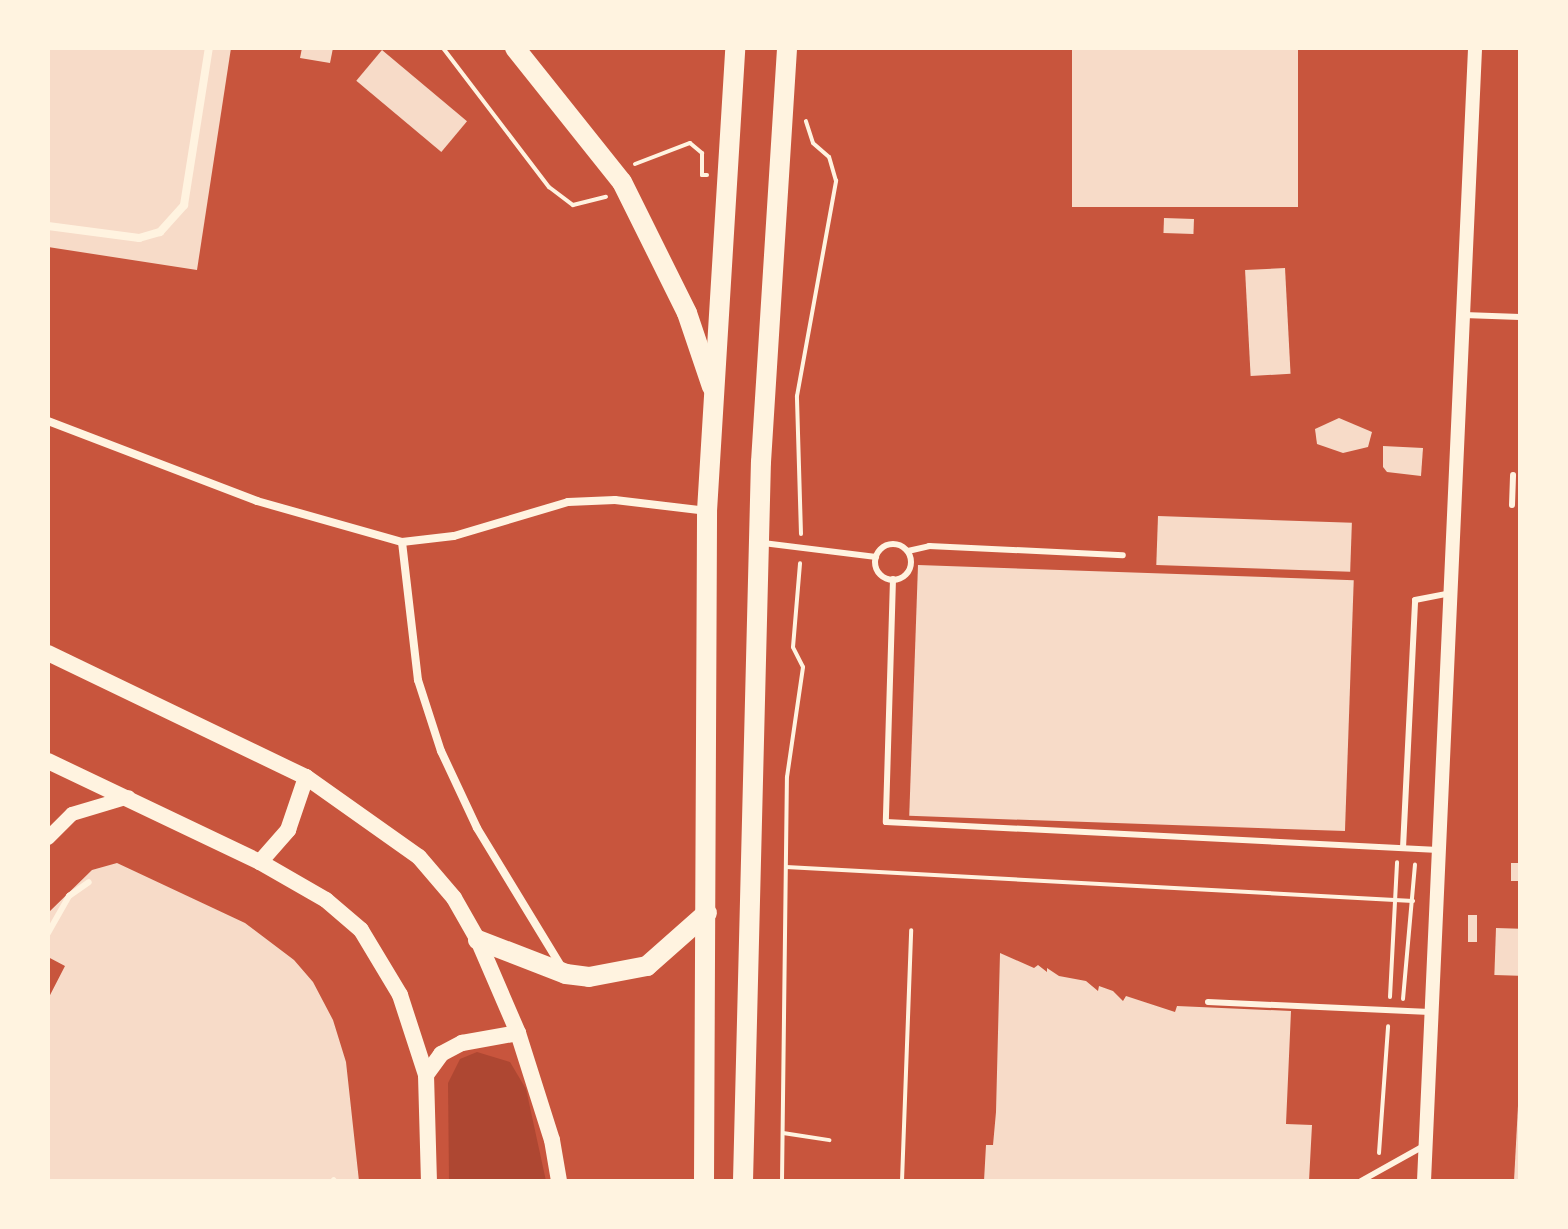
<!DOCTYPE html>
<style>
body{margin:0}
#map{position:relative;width:1568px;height:1229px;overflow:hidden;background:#c8553d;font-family:Inter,sans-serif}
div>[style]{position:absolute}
.green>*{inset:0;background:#ae4732}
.building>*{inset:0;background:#f7dbc8;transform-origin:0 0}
.path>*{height:4px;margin:-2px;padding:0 2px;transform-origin:2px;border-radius:2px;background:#fff3e0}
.service>*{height:6px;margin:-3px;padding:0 3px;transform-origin:3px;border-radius:3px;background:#fff3e0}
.service>.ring{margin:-3px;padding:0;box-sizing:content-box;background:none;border:6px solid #fff3e0;border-radius:50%}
.minor>*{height:8px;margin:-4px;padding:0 4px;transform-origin:4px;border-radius:4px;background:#fff3e0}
.tertiary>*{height:14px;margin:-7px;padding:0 7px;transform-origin:7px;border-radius:7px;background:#fff3e0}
.secondary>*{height:16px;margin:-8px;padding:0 8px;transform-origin:8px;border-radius:8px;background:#fff3e0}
.primary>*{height:20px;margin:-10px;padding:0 10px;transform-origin:10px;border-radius:10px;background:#fff3e0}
span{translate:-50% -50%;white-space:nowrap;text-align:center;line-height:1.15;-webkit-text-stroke:6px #fff3e0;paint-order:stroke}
.frame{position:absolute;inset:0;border:50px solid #fff3e0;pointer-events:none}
</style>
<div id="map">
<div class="green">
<i style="clip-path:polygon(477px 1052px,510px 1062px,526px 1089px,546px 1181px,449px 1181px,448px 1083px,460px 1059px)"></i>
</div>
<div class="building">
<i style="clip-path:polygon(48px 48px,231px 48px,197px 270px,48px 247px)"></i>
<i style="clip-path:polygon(302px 48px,333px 48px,330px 63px,300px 58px)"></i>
<i style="left:1072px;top:48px;width:226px;height:159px"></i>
<i style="left:382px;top:50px;width:111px;height:40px;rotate:40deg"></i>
<i style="left:1164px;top:218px;width:30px;height:15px;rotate:2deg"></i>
<i style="left:1285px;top:268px;width:106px;height:40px;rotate:87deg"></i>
<i style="clip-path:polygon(1339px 418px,1372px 432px,1368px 447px,1343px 453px,1317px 444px,1315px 429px)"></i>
<i style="clip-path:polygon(1383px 446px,1423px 448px,1421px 476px,1387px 472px,1383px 467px)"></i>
<i style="left:1158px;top:516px;width:194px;height:49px;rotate:2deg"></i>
<i style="left:918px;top:565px;width:436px;height:251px;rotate:2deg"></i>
<i style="clip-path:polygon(117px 863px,245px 923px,294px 960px,313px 982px,333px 1020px,346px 1062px,359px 1181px,48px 1181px,48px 999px,65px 966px,48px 957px,48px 913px,92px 870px)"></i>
<i style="left:1511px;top:863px;width:9px;height:18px"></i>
<i style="left:1468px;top:915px;width:9px;height:27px"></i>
<i style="left:1496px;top:928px;width:24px;height:47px;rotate:2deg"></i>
<i style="clip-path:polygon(1000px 953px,1034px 968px,1038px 965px,1047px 972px,1047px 968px,1059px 976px,1086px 981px,1098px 991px,1099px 986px,1113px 991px,1123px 1001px,1126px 996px,1175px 1012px,1177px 1006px,1291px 1011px,1286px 1124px,1312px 1125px,1309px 1181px,984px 1181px,986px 1145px,993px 1145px,996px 1112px)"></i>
<i style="clip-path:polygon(1518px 1106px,1520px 1181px,1514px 1181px)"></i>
</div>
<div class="path">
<i style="left:443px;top:48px;width:175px;rotate:52.7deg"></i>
<i style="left:549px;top:187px;width:30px;rotate:37deg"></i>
<i style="left:573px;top:205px;width:34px;rotate:-14deg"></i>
<i style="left:635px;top:164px;width:59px;rotate:-20.9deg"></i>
<i style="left:690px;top:143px;width:16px;rotate:40deg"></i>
<i style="left:702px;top:153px;width:22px;rotate:90deg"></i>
<i style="left:702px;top:175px;width:5px"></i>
<i style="left:801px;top:534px;width:138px;rotate:-91.7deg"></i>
<i style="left:797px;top:396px;width:219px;rotate:-79.7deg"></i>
<i style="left:836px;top:181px;width:25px;rotate:-106deg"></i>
<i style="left:829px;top:157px;width:21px;rotate:-139deg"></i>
<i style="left:813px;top:143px;width:23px;rotate:-108deg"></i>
<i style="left:786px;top:867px;width:628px;rotate:3.1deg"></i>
<i style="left:1390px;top:997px;width:135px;rotate:-87deg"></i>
<i style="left:1403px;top:999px;width:135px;rotate:-84.9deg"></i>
<i style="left:783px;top:1133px;width:47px;rotate:8.7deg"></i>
<i style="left:1379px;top:1153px;width:127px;rotate:-85.9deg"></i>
<i style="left:782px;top:1181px;width:404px;rotate:-89.3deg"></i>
<i style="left:787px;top:777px;width:111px;rotate:-81.7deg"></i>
<i style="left:803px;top:667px;width:22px;rotate:-117deg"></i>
<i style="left:793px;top:647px;width:84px;rotate:-85.2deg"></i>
<i style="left:902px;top:1181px;width:251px;rotate:-87.9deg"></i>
</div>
<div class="service">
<i style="left:1464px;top:315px;width:56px;rotate:2deg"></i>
<i style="left:1512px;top:505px;width:30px;rotate:-88deg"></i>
<i style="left:763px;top:543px;width:114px;rotate:7.1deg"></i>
<i class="ring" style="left:875px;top:544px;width:30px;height:30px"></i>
<i style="left:908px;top:551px;width:22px;rotate:-13deg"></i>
<i style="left:929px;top:546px;width:194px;rotate:2.7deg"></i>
<i style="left:893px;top:579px;width:243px;rotate:91.7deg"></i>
<i style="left:886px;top:822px;width:553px;rotate:2.9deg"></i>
<i style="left:1403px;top:848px;width:248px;rotate:-87.2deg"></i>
<i style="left:1415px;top:600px;width:36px;rotate:-11deg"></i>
<i style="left:48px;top:933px;width:43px;rotate:-60.4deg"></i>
<i style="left:69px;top:896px;width:24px;rotate:-35deg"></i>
<i style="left:1208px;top:1002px;width:222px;rotate:2.6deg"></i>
<i style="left:333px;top:1181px;width:1px;rotate:-45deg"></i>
<i style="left:1361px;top:1181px;width:72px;rotate:-29.1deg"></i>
</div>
<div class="minor">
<i style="left:48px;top:226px;width:92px;rotate:7.5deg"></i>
<i style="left:139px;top:238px;width:22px;rotate:-16deg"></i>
<i style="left:160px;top:232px;width:36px;rotate:-48deg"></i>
<i style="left:184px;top:205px;width:159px;rotate:-81deg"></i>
<i style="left:48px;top:421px;width:224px;rotate:20.9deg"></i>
<i style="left:257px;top:501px;width:151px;rotate:15.8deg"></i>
<i style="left:402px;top:542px;width:52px;rotate:-6.6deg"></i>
<i style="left:454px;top:536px;width:119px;rotate:-16.6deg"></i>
<i style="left:568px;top:502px;width:47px;rotate:-2.4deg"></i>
<i style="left:615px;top:500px;width:93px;rotate:6.8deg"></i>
<i style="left:402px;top:542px;width:139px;rotate:83.4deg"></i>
<i style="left:418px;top:680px;width:75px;rotate:72.1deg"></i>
<i style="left:441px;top:751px;width:85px;rotate:64.9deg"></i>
<i style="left:477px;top:828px;width:162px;rotate:58.7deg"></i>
</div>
<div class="tertiary">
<i style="left:48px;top:838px;width:34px;rotate:-45deg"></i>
<i style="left:72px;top:814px;width:59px;rotate:-16.6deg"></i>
<i style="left:1424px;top:1181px;width:1134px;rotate:-87.42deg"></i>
</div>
<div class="secondary">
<i style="left:48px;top:653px;width:286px;rotate:25.7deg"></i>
<i style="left:306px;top:777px;width:138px;rotate:35.3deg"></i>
<i style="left:419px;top:857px;width:54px;rotate:49.5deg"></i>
<i style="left:454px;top:898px;width:48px;rotate:60.3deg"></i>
<i style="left:478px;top:940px;width:101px;rotate:66.7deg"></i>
<i style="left:518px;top:1033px;width:112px;rotate:72.4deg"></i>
<i style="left:552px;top:1140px;width:42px;rotate:80.3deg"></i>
<i style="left:48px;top:761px;width:235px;rotate:25.5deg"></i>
<i style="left:260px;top:862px;width:76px;rotate:29.9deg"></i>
<i style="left:326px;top:900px;width:46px;rotate:40.6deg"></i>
<i style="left:361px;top:930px;width:76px;rotate:59deg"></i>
<i style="left:400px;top:995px;width:84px;rotate:72deg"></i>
<i style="left:426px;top:1075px;width:106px;rotate:88.4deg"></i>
<i style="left:260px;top:862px;width:43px;rotate:-48.8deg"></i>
<i style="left:288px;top:830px;width:56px;rotate:-71.2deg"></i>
<i style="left:426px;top:1075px;width:26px;rotate:-54deg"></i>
<i style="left:441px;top:1054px;width:24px;rotate:-28deg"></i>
<i style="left:462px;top:1043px;width:57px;rotate:-10.1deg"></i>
</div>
<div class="primary">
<i style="left:515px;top:48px;width:171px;rotate:51.4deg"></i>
<i style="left:622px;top:182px;width:146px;rotate:63.6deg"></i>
<i style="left:687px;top:313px;width:78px;rotate:71.3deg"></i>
<i style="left:478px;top:940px;width:94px;rotate:21.1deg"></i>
<i style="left:566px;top:974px;width:23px;rotate:7deg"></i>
<i style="left:589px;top:977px;width:59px;rotate:-10.7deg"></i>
<i style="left:647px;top:966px;width:80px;rotate:-41.5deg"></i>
<i style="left:704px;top:1181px;width:670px;rotate:-89.74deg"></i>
<i style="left:707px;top:511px;width:464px;rotate:-86.5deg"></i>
<i style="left:743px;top:1181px;width:719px;rotate:-88.57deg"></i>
<i style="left:761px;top:462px;width:415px;rotate:-86.4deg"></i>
</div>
<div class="frame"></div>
</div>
